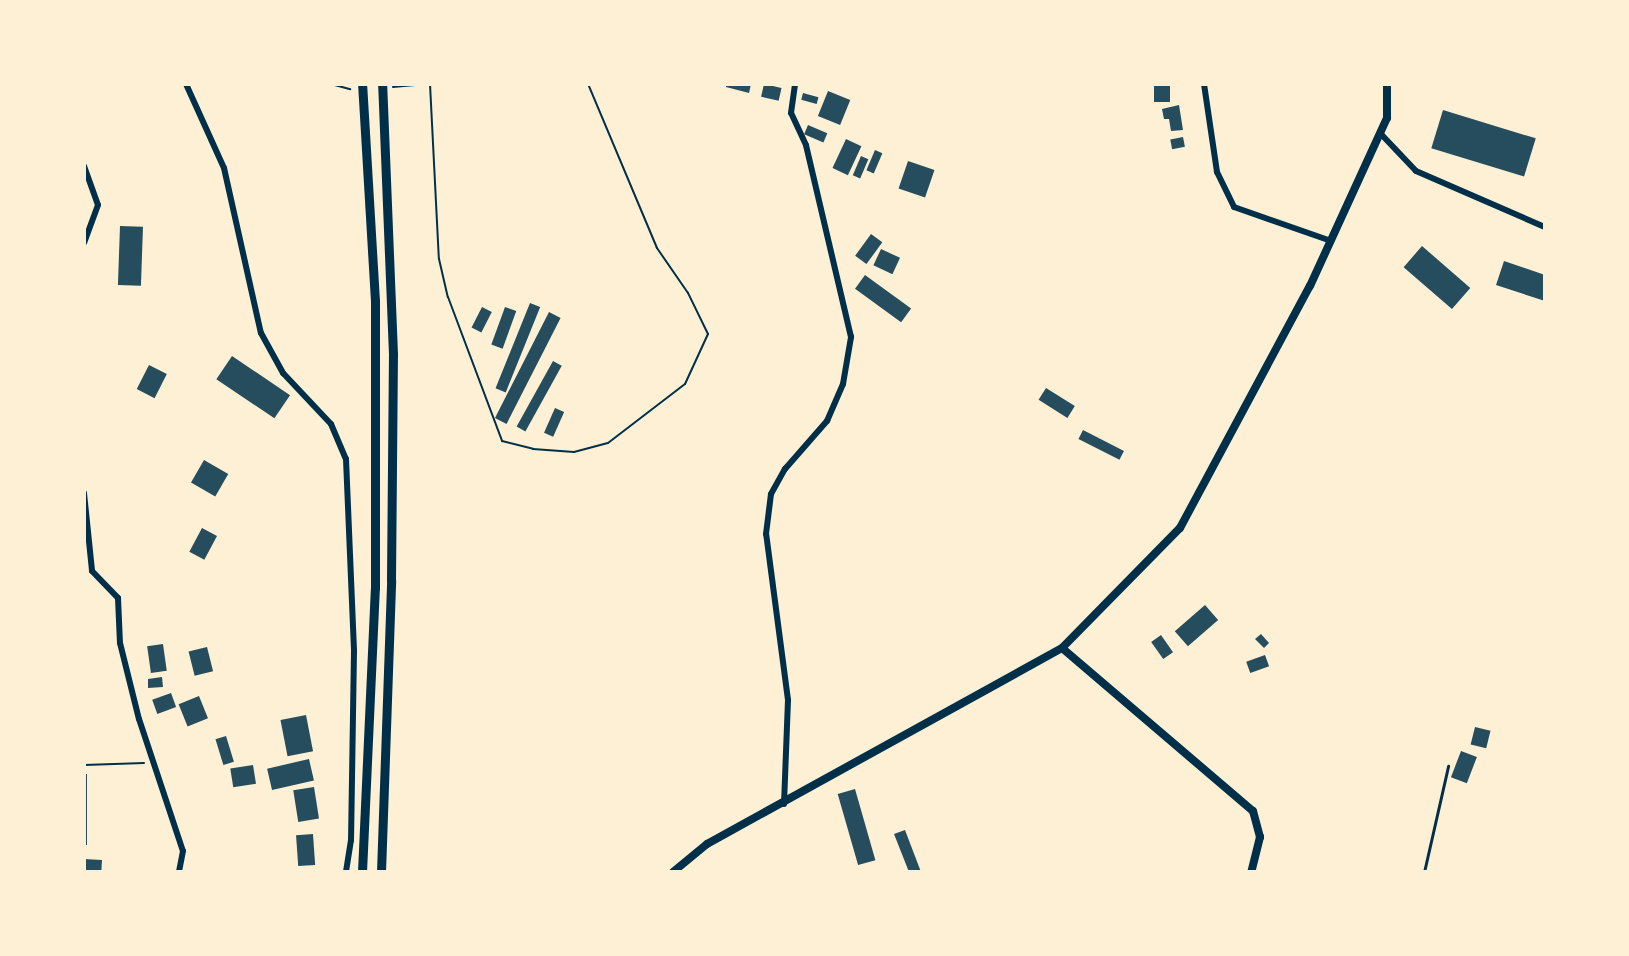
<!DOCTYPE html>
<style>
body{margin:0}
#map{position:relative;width:1629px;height:956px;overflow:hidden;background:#fdf0d5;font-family:Barlow,sans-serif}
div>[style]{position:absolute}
.building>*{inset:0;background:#264d5e;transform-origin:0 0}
.path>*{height:2px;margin:-1px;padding:0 1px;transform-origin:1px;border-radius:1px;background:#003049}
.service>*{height:3px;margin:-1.5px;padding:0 1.5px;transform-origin:1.5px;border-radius:1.5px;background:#003049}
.minor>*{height:6px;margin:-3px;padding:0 3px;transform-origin:3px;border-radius:3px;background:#003049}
.tertiary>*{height:8px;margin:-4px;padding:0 4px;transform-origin:4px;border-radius:4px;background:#003049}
.primary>*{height:9px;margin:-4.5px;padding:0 4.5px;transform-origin:4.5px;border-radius:4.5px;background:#003049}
span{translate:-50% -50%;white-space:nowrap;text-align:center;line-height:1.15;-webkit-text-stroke:5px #fdf0d5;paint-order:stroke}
.frame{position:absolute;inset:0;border:86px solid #fdf0d5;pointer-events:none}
</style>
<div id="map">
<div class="building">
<i style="clip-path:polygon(726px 84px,751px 84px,749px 93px,726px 87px)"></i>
<i style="left:764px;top:84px;width:18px;height:13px;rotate:13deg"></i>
<i style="left:1154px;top:84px;width:16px;height:18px"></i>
<i style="left:828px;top:91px;width:24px;height:27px;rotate:22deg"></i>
<i style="left:803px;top:93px;width:16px;height:7px;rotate:15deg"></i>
<i style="clip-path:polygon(1179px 105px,1183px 130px,1171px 131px,1169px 119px,1164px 119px,1162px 109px)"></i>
<i style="left:1443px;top:110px;width:97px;height:40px;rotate:17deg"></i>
<i style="left:808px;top:125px;width:21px;height:10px;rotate:23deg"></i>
<i style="left:1183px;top:137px;width:10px;height:13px;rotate:79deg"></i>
<i style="left:846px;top:139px;width:17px;height:32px;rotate:25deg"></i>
<i style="left:875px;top:150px;width:8px;height:22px;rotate:23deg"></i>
<i style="left:861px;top:156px;width:8px;height:21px;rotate:23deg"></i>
<i style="left:908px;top:161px;width:28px;height:29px;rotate:19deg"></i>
<i style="left:120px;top:226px;width:23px;height:59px;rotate:2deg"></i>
<i style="left:871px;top:234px;width:14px;height:27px;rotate:36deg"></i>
<i style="left:1422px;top:246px;width:64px;height:28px;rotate:41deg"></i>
<i style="left:881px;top:249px;width:21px;height:18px;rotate:25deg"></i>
<i style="clip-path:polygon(1504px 261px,1545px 275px,1545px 301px,1496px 285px)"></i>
<i style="left:865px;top:275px;width:57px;height:17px;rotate:36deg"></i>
<i style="left:530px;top:303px;width:11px;height:92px;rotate:22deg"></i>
<i style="left:482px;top:307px;width:11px;height:23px;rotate:27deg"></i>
<i style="left:505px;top:307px;width:12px;height:40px;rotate:20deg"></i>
<i style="left:549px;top:312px;width:13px;height:119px;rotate:27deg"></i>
<i style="left:232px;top:356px;width:70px;height:28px;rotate:34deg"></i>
<i style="left:553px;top:361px;width:10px;height:75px;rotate:29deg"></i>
<i style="left:149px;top:365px;width:20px;height:27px;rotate:27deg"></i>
<i style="left:1046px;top:388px;width:34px;height:14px;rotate:32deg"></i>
<i style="left:555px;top:408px;width:10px;height:27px;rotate:24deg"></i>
<i style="left:1083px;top:430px;width:46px;height:10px;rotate:27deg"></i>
<i style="left:204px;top:460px;width:28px;height:26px;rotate:30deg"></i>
<i style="left:202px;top:528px;width:17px;height:27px;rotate:28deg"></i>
<i style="left:1205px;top:605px;width:20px;height:40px;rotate:49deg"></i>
<i style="clip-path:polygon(1261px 634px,1269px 643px,1264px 648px,1255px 639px)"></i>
<i style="left:1161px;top:635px;width:21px;height:12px;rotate:55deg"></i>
<i style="left:163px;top:644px;width:27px;height:16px;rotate:82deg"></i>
<i style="left:207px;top:647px;width:25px;height:19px;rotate:76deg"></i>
<i style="left:1265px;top:655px;width:12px;height:20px;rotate:70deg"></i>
<i style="clip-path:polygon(162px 677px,163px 687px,148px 688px,148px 679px)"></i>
<i style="left:171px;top:693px;width:15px;height:20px;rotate:70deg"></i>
<i style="left:199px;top:696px;width:24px;height:22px;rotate:68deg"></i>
<i style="left:306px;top:715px;width:37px;height:26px;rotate:79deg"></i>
<i style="left:1475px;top:727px;width:16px;height:18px;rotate:14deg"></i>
<i style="left:226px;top:736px;width:27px;height:11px;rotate:73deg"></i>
<i style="left:1461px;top:751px;width:17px;height:28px;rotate:21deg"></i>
<i style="left:309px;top:759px;width:22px;height:43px;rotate:77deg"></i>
<i style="left:253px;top:765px;width:19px;height:23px;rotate:81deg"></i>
<i style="left:84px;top:774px;width:3px;height:71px"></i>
<i style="left:314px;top:787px;width:32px;height:21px;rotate:81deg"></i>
<i style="left:855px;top:789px;width:74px;height:18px;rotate:74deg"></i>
<i style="clip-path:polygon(905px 830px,921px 872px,909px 872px,894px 834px)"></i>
<i style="left:313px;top:834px;width:31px;height:17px;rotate:86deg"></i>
<i style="left:84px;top:859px;width:18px;height:13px;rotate:3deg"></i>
</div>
<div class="path">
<i style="left:331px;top:84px;width:20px;rotate:15deg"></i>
<i style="left:430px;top:84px;width:175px;rotate:87.1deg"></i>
<i style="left:439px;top:259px;width:39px;rotate:77deg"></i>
<i style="left:448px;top:297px;width:154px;rotate:69.4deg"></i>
<i style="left:502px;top:441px;width:32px;rotate:14deg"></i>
<i style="left:533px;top:449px;width:41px;rotate:4.2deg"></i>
<i style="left:574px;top:452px;width:35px;rotate:-15deg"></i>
<i style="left:608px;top:443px;width:97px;rotate:-37.5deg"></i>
<i style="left:685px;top:384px;width:55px;rotate:-65.3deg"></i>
<i style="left:708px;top:334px;width:46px;rotate:-116deg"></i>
<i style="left:688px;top:293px;width:55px;rotate:-124.6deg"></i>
<i style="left:657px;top:248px;width:178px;rotate:-112.8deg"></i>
<i style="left:393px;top:87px;width:36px;rotate:-5deg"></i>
<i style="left:84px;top:765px;width:60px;rotate:-1.9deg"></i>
</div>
<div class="service">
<i style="left:1424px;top:872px;width:109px;rotate:-77.2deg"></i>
</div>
<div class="minor">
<i style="left:186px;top:84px;width:92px;rotate:65.7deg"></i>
<i style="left:224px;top:168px;width:169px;rotate:77.4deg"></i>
<i style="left:261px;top:333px;width:46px;rotate:61.2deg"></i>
<i style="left:283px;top:373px;width:70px;rotate:46.7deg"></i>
<i style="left:331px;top:424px;width:38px;rotate:67deg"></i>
<i style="left:346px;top:459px;width:192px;rotate:87.6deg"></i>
<i style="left:354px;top:651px;width:189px;rotate:90.9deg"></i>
<i style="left:351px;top:840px;width:32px;rotate:99deg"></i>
<i style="left:1204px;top:84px;width:89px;rotate:81.6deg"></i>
<i style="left:1217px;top:172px;width:39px;rotate:64deg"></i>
<i style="left:1234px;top:207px;width:103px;rotate:19.3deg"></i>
<i style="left:1380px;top:133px;width:52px;rotate:46.5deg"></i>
<i style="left:1416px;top:171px;width:141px;rotate:23.5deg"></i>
<i style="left:84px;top:166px;width:41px;rotate:70.3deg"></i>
<i style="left:98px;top:205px;width:40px;rotate:110.2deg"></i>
<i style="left:84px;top:493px;width:78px;rotate:84.1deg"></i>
<i style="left:92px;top:571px;width:37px;rotate:46deg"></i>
<i style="left:118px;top:598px;width:45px;rotate:87.5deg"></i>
<i style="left:120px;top:643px;width:78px;rotate:76deg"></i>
<i style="left:139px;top:719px;width:139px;rotate:71.6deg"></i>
<i style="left:183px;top:851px;width:21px;rotate:101deg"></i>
<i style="left:784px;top:804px;width:104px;rotate:-87.8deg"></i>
<i style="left:788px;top:700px;width:167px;rotate:-97.5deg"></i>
<i style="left:766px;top:534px;width:40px;rotate:-82.9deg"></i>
<i style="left:771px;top:494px;width:29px;rotate:-61deg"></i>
<i style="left:785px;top:469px;width:64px;rotate:-48.8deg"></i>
<i style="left:827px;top:421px;width:40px;rotate:-66.6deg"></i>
<i style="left:843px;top:384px;width:48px;rotate:-80.3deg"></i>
<i style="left:851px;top:337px;width:197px;rotate:-103.2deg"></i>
<i style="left:806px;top:145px;width:35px;rotate:-115deg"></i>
<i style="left:791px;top:113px;width:29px;rotate:-82deg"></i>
</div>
<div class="tertiary">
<i style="left:1062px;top:648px;width:251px;rotate:40.5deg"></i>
<i style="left:1253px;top:811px;width:27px;rotate:75deg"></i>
<i style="left:1260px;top:837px;width:36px;rotate:104deg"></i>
<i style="left:673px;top:872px;width:44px;rotate:-39.5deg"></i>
<i style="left:707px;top:844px;width:406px;rotate:-28.9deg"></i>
<i style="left:1062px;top:648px;width:168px;rotate:-45.5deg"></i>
<i style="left:1180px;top:528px;width:275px;rotate:-61.8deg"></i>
<i style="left:1310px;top:286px;width:185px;rotate:-65.4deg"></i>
<i style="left:1387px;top:118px;width:34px;rotate:-90deg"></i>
</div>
<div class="primary">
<i style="left:362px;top:872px;width:284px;rotate:-87.4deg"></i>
<i style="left:375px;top:588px;width:287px;rotate:-90deg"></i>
<i style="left:375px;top:301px;width:217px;rotate:-93.4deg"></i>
<i style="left:381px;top:872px;width:292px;rotate:-88deg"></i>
<i style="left:391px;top:580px;width:226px;rotate:-89.5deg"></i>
<i style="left:393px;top:354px;width:270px;rotate:-92.3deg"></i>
</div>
<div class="frame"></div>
</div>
